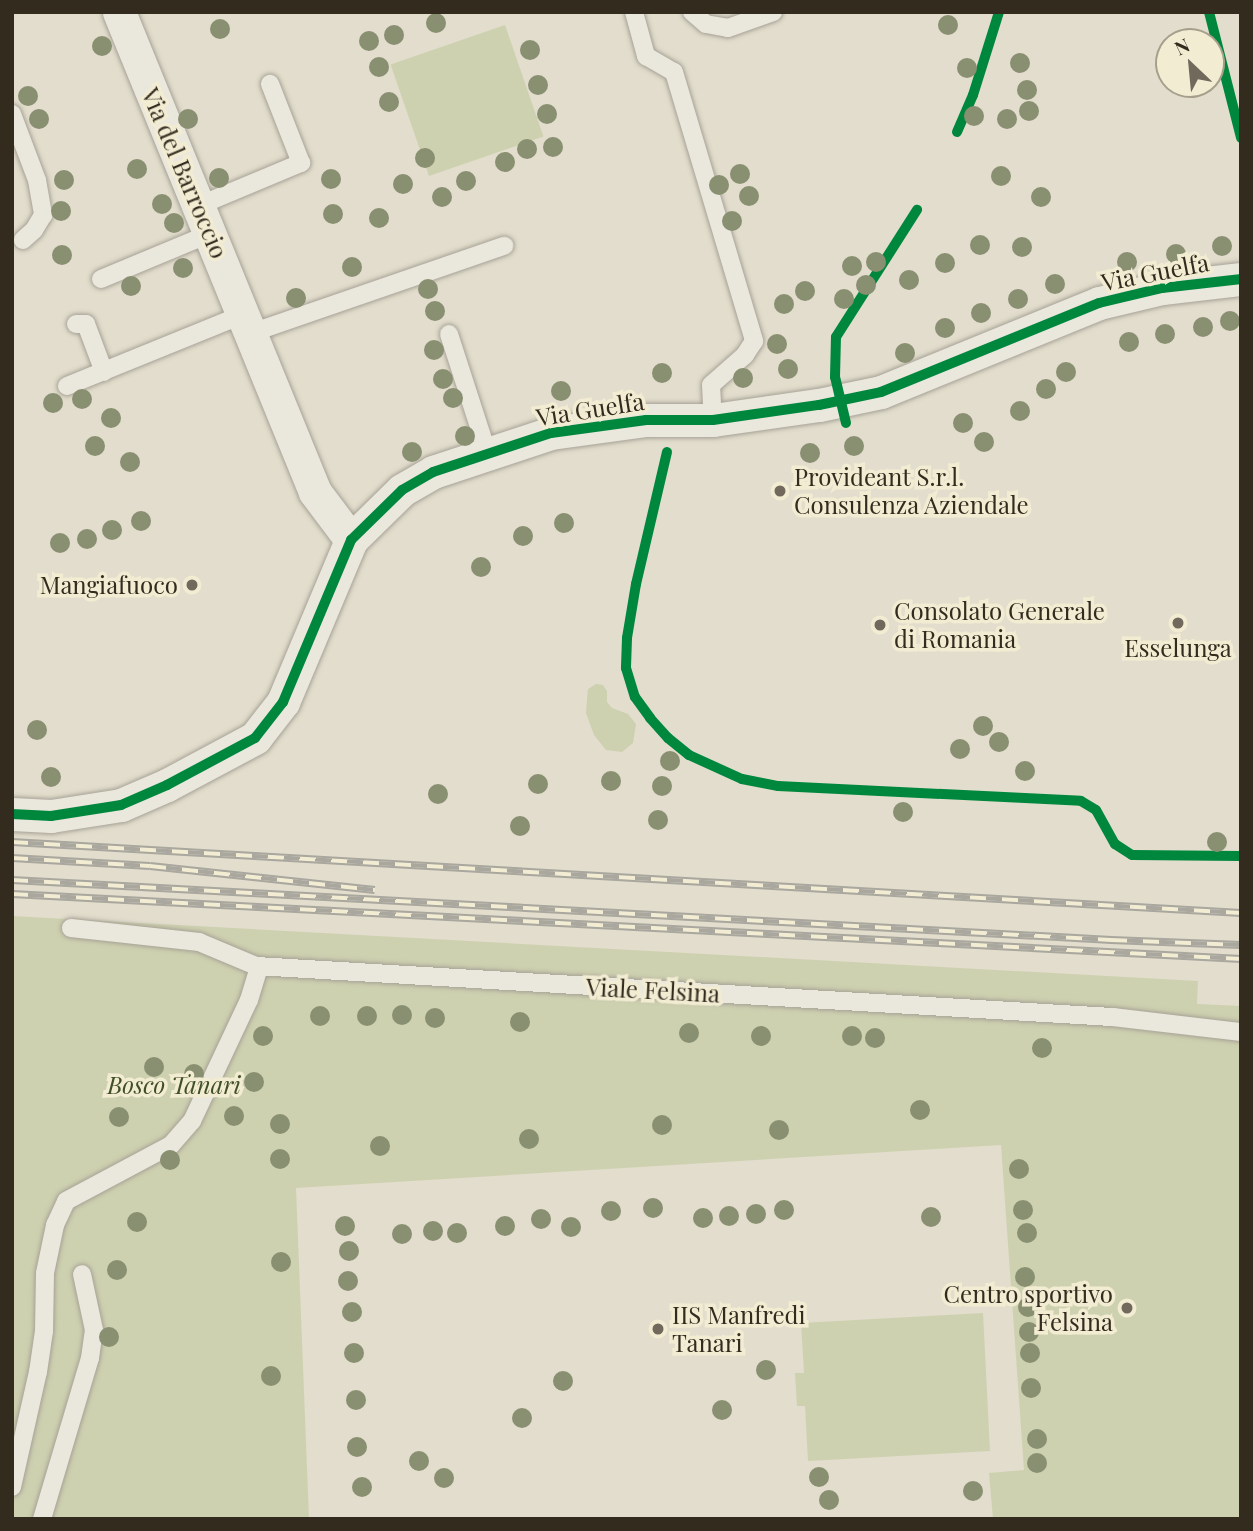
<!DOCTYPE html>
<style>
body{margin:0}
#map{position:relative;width:1253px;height:1531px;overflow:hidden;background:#e2ddcc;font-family:"Playfair Display",serif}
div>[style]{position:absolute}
.green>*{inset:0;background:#ced1b0;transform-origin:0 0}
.roads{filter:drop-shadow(0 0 2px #a7a296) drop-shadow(0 0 2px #a7a296)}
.lane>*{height:18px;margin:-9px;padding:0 9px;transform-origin:9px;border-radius:9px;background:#eae7dd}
.street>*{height:33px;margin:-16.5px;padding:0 16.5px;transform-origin:16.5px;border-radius:16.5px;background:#eae7dd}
.rail>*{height:8px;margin-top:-4px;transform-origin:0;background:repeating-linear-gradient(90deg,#f2ecd3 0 16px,#a9a79e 0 32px);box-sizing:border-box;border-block:2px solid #a9a79e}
.cycleway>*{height:10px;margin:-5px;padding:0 5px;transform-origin:5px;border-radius:5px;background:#00873e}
.trees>*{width:20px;height:20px;margin:-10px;border-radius:50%;background:#898f71}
.dots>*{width:19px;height:19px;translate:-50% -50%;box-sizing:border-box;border:4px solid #f2ecd3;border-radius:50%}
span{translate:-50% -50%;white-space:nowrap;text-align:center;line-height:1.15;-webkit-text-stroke:7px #f2ecd3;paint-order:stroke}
.street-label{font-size:24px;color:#342b1f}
.poi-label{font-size:24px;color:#342b1f}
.left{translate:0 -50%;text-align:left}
.right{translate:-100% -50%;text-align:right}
.park-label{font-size:24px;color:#414f27;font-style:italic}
.frame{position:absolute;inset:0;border:14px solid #342b1f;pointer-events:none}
.north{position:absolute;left:1155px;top:28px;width:70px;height:70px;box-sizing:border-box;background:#f2ecd3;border:2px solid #a69f8b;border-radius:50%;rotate:334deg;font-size:19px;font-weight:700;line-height:28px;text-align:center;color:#342b1f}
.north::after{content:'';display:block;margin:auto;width:24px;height:32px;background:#71695c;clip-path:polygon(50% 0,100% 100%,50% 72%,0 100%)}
</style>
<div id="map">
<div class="green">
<i style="left:505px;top:25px;width:118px;height:121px;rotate:71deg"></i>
<i style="clip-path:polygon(596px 684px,603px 685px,607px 691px,607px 702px,612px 708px,628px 714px,636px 724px,633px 743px,622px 752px,606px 750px,594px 735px,586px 713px,587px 699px,588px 689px)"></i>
<i style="clip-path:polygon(12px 916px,1198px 981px,1197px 1004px,1241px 1006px,1241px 1519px,993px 1519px,989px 1473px,1024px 1470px,1001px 1145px,296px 1188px,309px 1519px,12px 1519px)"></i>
<i style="clip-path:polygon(983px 1313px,990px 1451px,808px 1461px,805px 1406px,797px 1406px,795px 1373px,804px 1373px,801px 1323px)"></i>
</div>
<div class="roads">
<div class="lane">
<i style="left:634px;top:12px;width:46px;rotate:74.7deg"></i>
<i style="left:646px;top:56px;width:32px;rotate:30deg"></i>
<i style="left:674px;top:72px;width:281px;rotate:73.4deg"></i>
<i style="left:754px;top:341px;width:17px;rotate:123deg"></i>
<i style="left:745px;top:355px;width:45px;rotate:138.6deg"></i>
<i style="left:711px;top:385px;width:35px;rotate:87deg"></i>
<i style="left:692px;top:12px;width:18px;rotate:41deg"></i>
<i style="left:706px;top:24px;width:22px;rotate:10deg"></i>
<i style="left:728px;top:28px;width:48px;rotate:-19.6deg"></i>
<i style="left:12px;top:114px;width:71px;rotate:69.3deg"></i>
<i style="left:37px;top:180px;width:36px;rotate:80deg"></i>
<i style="left:43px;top:215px;width:17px;rotate:121deg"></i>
<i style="left:34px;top:230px;width:15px;rotate:138deg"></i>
<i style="left:198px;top:206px;width:112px;rotate:-22.7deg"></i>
<i style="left:301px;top:163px;width:85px;rotate:-111.4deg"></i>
<i style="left:101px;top:279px;width:117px;rotate:-22.6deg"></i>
<i style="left:76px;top:324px;width:10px"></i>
<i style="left:86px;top:324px;width:51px;rotate:69.4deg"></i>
<i style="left:251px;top:333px;width:268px;rotate:-19deg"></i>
<i style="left:449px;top:334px;width:124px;rotate:72.1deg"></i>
<i style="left:67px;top:386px;width:191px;rotate:-22.1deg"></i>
<i style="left:71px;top:928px;width:129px;rotate:6.2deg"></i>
<i style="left:199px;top:942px;width:62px;rotate:22.8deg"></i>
<i style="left:256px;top:966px;width:859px;rotate:3.41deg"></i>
<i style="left:1113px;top:1017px;width:129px;rotate:6.7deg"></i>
<i style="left:12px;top:1487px;width:118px;rotate:-77.3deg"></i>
<i style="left:38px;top:1372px;width:41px;rotate:-81.7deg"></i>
<i style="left:44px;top:1331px;width:58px;rotate:-89deg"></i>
<i style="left:45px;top:1273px;width:49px;rotate:-78.2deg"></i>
<i style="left:55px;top:1225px;width:26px;rotate:-65deg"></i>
<i style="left:66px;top:1201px;width:119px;rotate:-28.1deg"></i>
<i style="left:171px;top:1145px;width:32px;rotate:-49deg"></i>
<i style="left:192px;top:1121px;width:134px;rotate:-64.8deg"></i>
<i style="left:249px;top:1000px;width:34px;rotate:-73deg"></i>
<i style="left:42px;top:1519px;width:168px;rotate:-73.4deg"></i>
<i style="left:90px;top:1358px;width:28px;rotate:-82deg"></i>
<i style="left:94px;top:1330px;width:57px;rotate:-102.1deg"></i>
</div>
<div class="street">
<i style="left:119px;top:12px;width:518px;rotate:67.79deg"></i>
<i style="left:315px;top:492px;width:60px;rotate:53.1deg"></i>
<i style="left:12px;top:814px;width:39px;rotate:3deg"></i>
<i style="left:51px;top:816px;width:71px;rotate:-8.9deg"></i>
<i style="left:121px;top:805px;width:50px;rotate:-23.5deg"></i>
<i style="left:167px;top:785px;width:100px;rotate:-28.1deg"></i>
<i style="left:255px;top:738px;width:46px;rotate:-52.1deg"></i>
<i style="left:283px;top:702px;width:176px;rotate:-67.2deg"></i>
<i style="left:351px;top:540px;width:71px;rotate:-44.4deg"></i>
<i style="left:402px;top:490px;width:36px;rotate:-30deg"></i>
<i style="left:433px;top:472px;width:124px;rotate:-18.3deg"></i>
<i style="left:551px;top:433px;width:96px;rotate:-7.8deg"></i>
<i style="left:646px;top:420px;width:67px"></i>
<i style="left:713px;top:420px;width:107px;rotate:-8.1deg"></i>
<i style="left:819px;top:405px;width:63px;rotate:-11.8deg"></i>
<i style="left:881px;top:392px;width:235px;rotate:-22.2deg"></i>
<i style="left:1099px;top:303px;width:65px;rotate:-13.4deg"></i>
<i style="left:1162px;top:288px;width:80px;rotate:-6.5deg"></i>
</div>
</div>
<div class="rail">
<i style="left:12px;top:842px;width:1231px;rotate:3.31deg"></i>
<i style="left:12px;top:858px;width:138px;rotate:3.3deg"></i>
<i style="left:150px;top:866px;width:226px;rotate:6.1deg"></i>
<i style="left:12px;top:880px;width:1101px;rotate:3.12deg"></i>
<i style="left:1111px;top:940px;width:130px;rotate:2.2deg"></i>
<i style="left:12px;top:894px;width:1231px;rotate:3.03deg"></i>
</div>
<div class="cycleway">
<i style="left:1209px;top:12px;width:130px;rotate:75.7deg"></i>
<i style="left:957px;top:132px;width:40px;rotate:-66.6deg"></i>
<i style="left:973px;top:95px;width:87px;rotate:-72.6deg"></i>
<i style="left:846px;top:423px;width:47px;rotate:-103.4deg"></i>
<i style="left:835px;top:377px;width:40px;rotate:-88.6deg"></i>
<i style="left:836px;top:337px;width:151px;rotate:-57.5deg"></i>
<i style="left:667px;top:452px;width:136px;rotate:103.2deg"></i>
<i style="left:636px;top:584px;width:55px;rotate:99.5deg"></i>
<i style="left:627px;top:638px;width:30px;rotate:92deg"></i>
<i style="left:626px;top:668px;width:30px;rotate:73deg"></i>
<i style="left:635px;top:697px;width:26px;rotate:54deg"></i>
<i style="left:650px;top:718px;width:27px;rotate:48deg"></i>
<i style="left:668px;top:738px;width:27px;rotate:39deg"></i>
<i style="left:689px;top:755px;width:58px;rotate:24.4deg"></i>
<i style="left:742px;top:779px;width:37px;rotate:11deg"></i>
<i style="left:778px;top:786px;width:303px;rotate:2.8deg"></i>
<i style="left:1081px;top:801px;width:17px;rotate:31deg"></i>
<i style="left:1096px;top:810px;width:39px;rotate:61deg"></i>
<i style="left:1115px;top:844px;width:20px;rotate:33deg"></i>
<i style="left:1132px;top:855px;width:109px;rotate:0.5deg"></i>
<i style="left:12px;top:814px;width:39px;rotate:3deg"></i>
<i style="left:51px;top:816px;width:71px;rotate:-8.9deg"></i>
<i style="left:121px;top:805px;width:50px;rotate:-23.5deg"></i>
<i style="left:167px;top:785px;width:100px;rotate:-28.1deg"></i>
<i style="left:255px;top:738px;width:46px;rotate:-52.1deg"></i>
<i style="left:283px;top:702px;width:176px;rotate:-67.2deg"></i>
<i style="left:351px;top:540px;width:71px;rotate:-44.4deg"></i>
<i style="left:402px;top:490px;width:36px;rotate:-30deg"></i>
<i style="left:433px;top:472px;width:124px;rotate:-18.3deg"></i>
<i style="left:551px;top:433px;width:96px;rotate:-7.8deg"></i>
<i style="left:646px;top:420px;width:67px"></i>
<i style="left:713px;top:420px;width:107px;rotate:-8.1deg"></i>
<i style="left:819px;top:405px;width:63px;rotate:-11.8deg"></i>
<i style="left:881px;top:392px;width:235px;rotate:-22.2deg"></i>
<i style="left:1099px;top:303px;width:65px;rotate:-13.4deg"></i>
<i style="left:1162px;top:288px;width:80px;rotate:-6.5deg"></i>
</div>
<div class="trees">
<i style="left:436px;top:23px"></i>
<i style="left:948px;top:25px"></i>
<i style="left:220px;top:29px"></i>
<i style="left:394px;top:35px"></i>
<i style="left:369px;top:41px"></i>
<i style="left:102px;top:46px"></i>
<i style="left:530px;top:50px"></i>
<i style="left:1020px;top:63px"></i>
<i style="left:379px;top:67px"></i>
<i style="left:967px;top:68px"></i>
<i style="left:538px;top:85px"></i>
<i style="left:1027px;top:90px"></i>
<i style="left:28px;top:96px"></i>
<i style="left:389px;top:102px"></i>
<i style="left:1029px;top:111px"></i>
<i style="left:547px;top:114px"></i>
<i style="left:974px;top:116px"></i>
<i style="left:39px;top:119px"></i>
<i style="left:188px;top:119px"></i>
<i style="left:1007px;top:119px"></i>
<i style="left:553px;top:147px"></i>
<i style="left:527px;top:149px"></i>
<i style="left:425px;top:158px"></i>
<i style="left:505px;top:162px"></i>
<i style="left:137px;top:169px"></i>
<i style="left:740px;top:174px"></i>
<i style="left:1001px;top:176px"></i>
<i style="left:219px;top:178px"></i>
<i style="left:331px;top:179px"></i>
<i style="left:64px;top:180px"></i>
<i style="left:466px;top:181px"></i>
<i style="left:403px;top:184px"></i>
<i style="left:719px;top:185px"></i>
<i style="left:749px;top:196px"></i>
<i style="left:442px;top:197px"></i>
<i style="left:1041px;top:197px"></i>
<i style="left:162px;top:204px"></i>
<i style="left:61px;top:211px"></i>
<i style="left:333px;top:214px"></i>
<i style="left:379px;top:218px"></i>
<i style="left:732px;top:221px"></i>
<i style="left:174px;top:223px"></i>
<i style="left:980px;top:245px"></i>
<i style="left:1222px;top:246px"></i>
<i style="left:1022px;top:247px"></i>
<i style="left:1176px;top:254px"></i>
<i style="left:62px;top:255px"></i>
<i style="left:876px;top:262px"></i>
<i style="left:1127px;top:262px"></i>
<i style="left:945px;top:263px"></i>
<i style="left:852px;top:266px"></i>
<i style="left:352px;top:267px"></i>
<i style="left:183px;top:268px"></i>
<i style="left:909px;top:280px"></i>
<i style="left:1055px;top:284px"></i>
<i style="left:866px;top:285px"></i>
<i style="left:131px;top:286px"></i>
<i style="left:428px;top:289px"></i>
<i style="left:805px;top:291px"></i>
<i style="left:296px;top:298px"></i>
<i style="left:844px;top:299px"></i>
<i style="left:1018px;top:299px"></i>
<i style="left:784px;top:304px"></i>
<i style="left:435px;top:311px"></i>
<i style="left:981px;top:313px"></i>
<i style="left:1230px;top:321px"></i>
<i style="left:1203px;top:327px"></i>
<i style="left:945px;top:328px"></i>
<i style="left:1165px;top:334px"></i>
<i style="left:1129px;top:342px"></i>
<i style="left:777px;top:344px"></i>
<i style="left:434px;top:350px"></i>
<i style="left:905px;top:353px"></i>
<i style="left:788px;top:369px"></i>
<i style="left:1066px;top:372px"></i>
<i style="left:662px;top:373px"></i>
<i style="left:743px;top:378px"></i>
<i style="left:443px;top:379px"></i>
<i style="left:1046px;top:389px"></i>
<i style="left:561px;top:391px"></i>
<i style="left:453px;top:398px"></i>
<i style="left:82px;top:399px"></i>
<i style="left:53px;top:403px"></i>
<i style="left:1020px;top:411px"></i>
<i style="left:111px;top:418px"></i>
<i style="left:963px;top:423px"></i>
<i style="left:465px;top:436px"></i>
<i style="left:984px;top:442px"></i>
<i style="left:95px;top:446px"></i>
<i style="left:854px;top:446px"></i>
<i style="left:412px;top:452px"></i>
<i style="left:810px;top:453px"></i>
<i style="left:130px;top:462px"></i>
<i style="left:141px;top:521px"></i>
<i style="left:564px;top:523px"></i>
<i style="left:112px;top:530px"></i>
<i style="left:523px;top:536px"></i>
<i style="left:87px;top:539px"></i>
<i style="left:60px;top:543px"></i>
<i style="left:481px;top:567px"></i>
<i style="left:983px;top:726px"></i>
<i style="left:37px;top:730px"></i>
<i style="left:999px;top:742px"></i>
<i style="left:960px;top:749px"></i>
<i style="left:670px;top:761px"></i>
<i style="left:1025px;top:771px"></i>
<i style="left:51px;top:777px"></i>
<i style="left:611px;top:781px"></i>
<i style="left:538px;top:784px"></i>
<i style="left:662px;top:786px"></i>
<i style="left:438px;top:794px"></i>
<i style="left:903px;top:812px"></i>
<i style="left:658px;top:820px"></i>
<i style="left:520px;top:826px"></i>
<i style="left:1217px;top:842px"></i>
<i style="left:402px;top:1015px"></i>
<i style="left:320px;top:1016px"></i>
<i style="left:367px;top:1016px"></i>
<i style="left:435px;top:1018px"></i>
<i style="left:520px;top:1022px"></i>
<i style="left:689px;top:1033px"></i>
<i style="left:263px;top:1036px"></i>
<i style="left:761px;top:1036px"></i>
<i style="left:852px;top:1036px"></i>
<i style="left:875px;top:1038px"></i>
<i style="left:1042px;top:1048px"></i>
<i style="left:154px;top:1067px"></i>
<i style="left:194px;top:1074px"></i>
<i style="left:254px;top:1082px"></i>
<i style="left:920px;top:1110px"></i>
<i style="left:234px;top:1116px"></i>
<i style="left:119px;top:1117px"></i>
<i style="left:280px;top:1124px"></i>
<i style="left:662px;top:1125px"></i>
<i style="left:779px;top:1130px"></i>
<i style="left:529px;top:1139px"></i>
<i style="left:380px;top:1146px"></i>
<i style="left:280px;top:1159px"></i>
<i style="left:170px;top:1160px"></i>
<i style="left:1019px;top:1169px"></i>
<i style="left:653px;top:1208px"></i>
<i style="left:784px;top:1210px"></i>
<i style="left:1023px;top:1210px"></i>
<i style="left:611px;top:1211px"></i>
<i style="left:756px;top:1214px"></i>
<i style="left:729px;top:1216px"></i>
<i style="left:931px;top:1217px"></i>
<i style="left:703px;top:1218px"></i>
<i style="left:541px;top:1219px"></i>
<i style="left:137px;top:1222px"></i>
<i style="left:345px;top:1226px"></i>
<i style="left:505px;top:1226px"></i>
<i style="left:571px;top:1227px"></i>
<i style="left:433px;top:1231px"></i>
<i style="left:457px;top:1233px"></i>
<i style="left:1027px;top:1233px"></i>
<i style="left:402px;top:1234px"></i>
<i style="left:349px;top:1251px"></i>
<i style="left:281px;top:1262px"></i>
<i style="left:117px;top:1270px"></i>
<i style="left:1025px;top:1277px"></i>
<i style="left:348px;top:1281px"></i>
<i style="left:1028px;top:1307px"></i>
<i style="left:352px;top:1312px"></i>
<i style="left:1029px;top:1332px"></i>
<i style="left:109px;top:1337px"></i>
<i style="left:354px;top:1353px"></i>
<i style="left:1030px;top:1353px"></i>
<i style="left:766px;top:1370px"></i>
<i style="left:271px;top:1376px"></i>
<i style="left:563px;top:1381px"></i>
<i style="left:1031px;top:1388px"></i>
<i style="left:356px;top:1400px"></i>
<i style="left:722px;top:1410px"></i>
<i style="left:522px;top:1418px"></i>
<i style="left:1037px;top:1439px"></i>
<i style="left:357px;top:1447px"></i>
<i style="left:419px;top:1461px"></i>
<i style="left:1037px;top:1463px"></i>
<i style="left:819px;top:1477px"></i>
<i style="left:444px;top:1478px"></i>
<i style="left:362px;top:1487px"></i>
<i style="left:973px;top:1491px"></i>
<i style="left:829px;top:1500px"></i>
</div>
<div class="dots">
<i style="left:780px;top:491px;background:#71695c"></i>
<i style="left:192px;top:585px;background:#71695c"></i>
<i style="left:1178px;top:623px;background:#71695c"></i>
<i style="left:880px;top:625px;background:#71695c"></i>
<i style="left:1127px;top:1308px;background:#71695c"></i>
<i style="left:658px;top:1329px;background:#71695c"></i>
</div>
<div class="street-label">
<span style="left:185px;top:173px;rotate:67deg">Via del Barroccio</span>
<span style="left:1155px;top:272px;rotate:-11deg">Via Guelfa</span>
<span style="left:590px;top:409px;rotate:-9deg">Via Guelfa</span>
<span style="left:653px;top:990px;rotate:3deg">Viale Felsina</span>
</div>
<div class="poi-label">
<span class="left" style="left:794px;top:491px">Provideant S.r.l.<br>Consulenza Aziendale</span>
<span class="right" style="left:178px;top:585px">Mangiafuoco</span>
<span class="left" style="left:894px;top:625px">Consolato Generale<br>di Romania</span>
<span style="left:1178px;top:648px">Esselunga</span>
<span class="right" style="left:1113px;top:1308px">Centro sportivo<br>Felsina</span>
<span class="left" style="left:672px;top:1329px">IIS Manfredi<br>Tanari</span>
</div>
<div class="park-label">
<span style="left:174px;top:1085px">Bosco Tanari</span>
</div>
<div class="frame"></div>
<div class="north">N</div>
</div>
